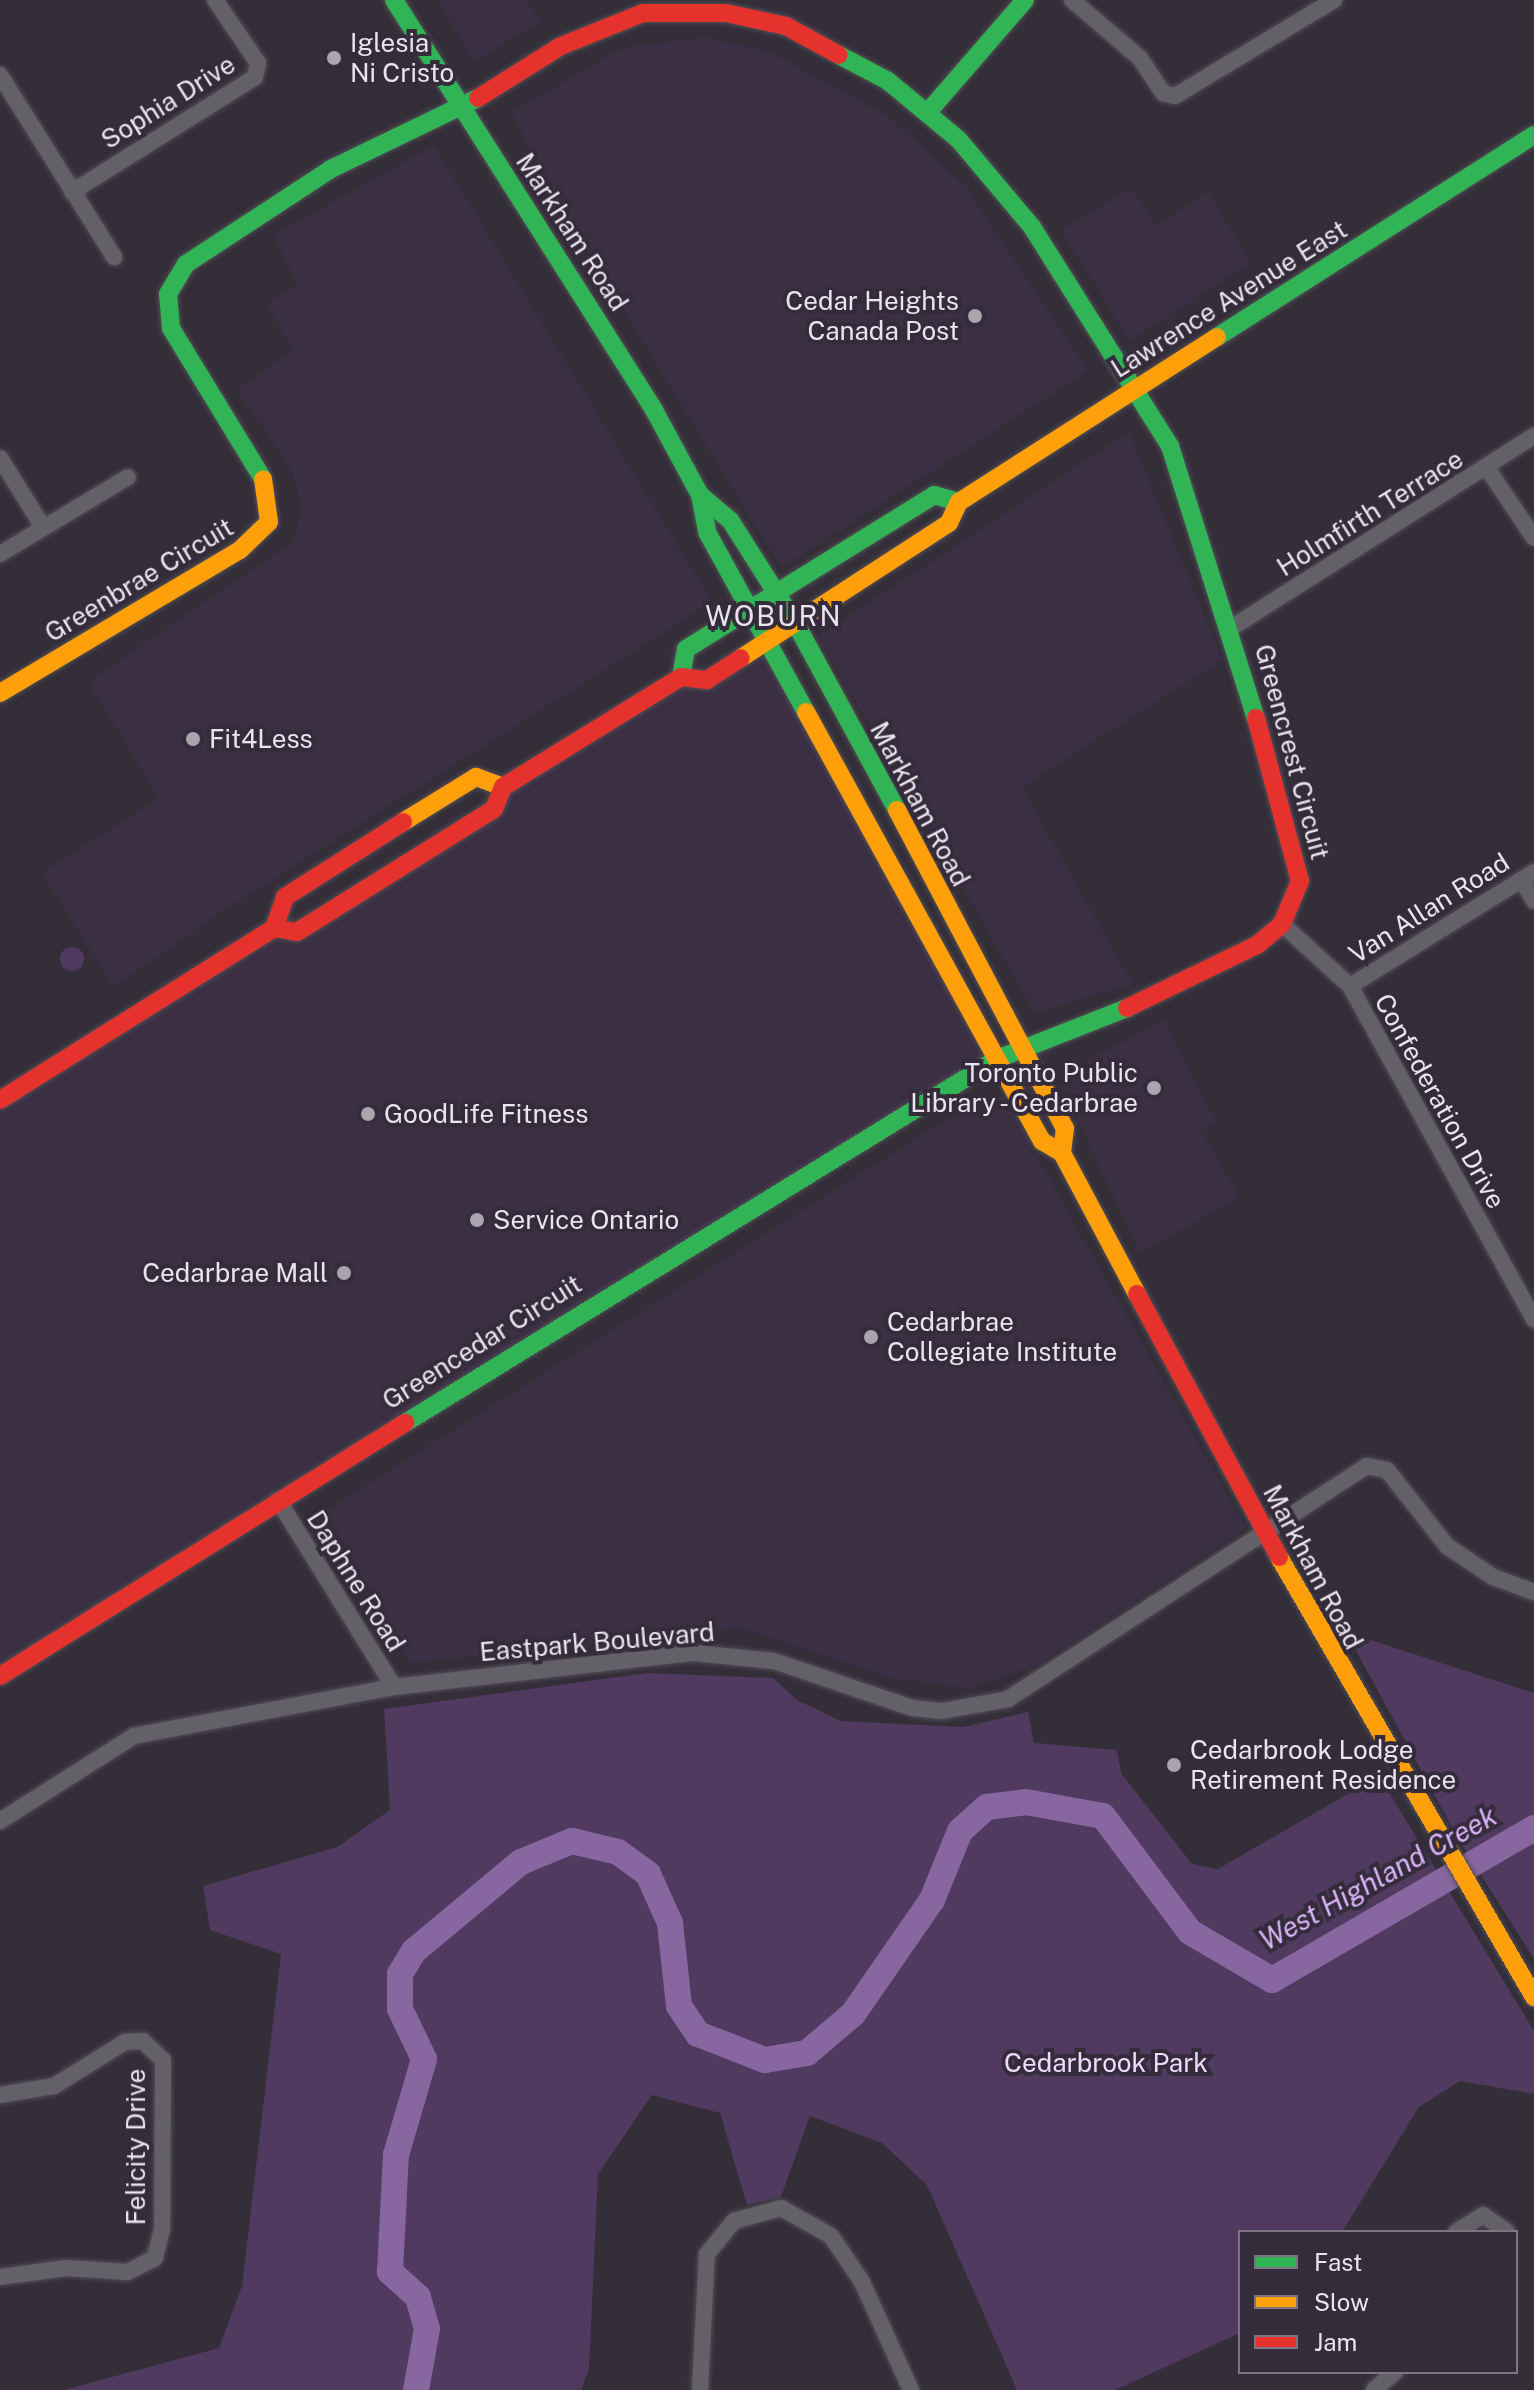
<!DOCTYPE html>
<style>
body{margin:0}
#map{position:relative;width:1534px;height:2390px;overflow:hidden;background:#332e38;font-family:"Public Sans",sans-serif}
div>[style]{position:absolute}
.built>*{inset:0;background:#3b2f43}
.green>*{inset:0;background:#503a5f}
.round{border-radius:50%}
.river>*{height:26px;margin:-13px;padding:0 13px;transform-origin:13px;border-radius:13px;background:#8866a0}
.roads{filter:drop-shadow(0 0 2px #514d55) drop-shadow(0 0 2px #514d55)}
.street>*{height:16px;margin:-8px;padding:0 8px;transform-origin:8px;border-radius:8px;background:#646067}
.fast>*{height:18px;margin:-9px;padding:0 9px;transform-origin:9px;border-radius:9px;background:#30b455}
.slow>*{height:18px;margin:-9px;padding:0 9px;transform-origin:9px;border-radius:9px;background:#ff9f0a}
.jam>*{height:18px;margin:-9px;padding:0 9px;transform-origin:9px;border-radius:9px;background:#e5322d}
.dots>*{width:22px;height:22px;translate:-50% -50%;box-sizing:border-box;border:4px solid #342b3b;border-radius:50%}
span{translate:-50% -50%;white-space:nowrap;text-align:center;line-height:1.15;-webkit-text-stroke:8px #342b3b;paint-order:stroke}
.poi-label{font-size:26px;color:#eae4ef}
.left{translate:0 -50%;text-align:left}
.right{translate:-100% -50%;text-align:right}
.street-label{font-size:26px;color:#eae4ef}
.park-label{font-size:26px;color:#eedafe}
.neighbourhood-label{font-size:28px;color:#eae4ef;letter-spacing:2px}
.water-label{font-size:28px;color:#dab3f9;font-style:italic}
.legend{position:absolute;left:1238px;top:2230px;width:280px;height:144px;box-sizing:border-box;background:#342b3b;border:2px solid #7d7583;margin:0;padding:10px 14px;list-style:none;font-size:24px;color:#eae4ef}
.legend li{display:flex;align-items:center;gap:16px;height:40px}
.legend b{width:40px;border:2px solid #7d7583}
</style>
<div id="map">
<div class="built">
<i style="clip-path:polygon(437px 0,527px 0,540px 22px,474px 61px)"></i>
<i style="clip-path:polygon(706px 37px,772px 53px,889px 117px,967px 188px,1088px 371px,781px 568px,553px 194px,512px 112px,622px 48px)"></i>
<i style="clip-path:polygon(434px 146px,712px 602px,226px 909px,114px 987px,42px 873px,159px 798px,88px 682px,293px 542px,301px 510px,293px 471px,236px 390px,293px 351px,267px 303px,298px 285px,273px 235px)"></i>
<i style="clip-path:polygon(1131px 189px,1157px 226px,1208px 192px,1251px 262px,1130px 341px,1061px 231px)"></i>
<i style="clip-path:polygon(1129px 432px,1222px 660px,1022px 787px,1132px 984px,1035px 1013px,818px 636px)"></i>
<i style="clip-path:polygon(769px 640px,997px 1059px,0 1676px,0 1100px,274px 928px,297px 932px,419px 856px,503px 787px,681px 677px,707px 680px)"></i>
<i style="clip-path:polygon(1164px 1020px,1216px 1121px,1200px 1130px,1240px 1198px,1140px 1252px,1061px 1086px,1070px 1070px)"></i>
<i style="clip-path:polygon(1001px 1093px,1246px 1528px,1038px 1665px,969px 1688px,894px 1679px,740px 1628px,411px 1663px,325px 1511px,984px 1096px)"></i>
</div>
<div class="green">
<i class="round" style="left:60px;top:947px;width:24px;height:24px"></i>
<i style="clip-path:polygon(1346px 1632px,1534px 1693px,1534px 1959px,1460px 1842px)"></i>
<i style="clip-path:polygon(647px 1673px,773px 1678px,797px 1700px,841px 1721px,963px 1727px,1028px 1712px,1034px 1743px,1117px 1750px,1121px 1773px,1192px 1864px,1218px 1869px,1379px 1776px,1534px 2031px,1534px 2094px,1460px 2081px,1419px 2107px,1342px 2232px,1240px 2232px,1240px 2333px,1115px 2390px,1017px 2390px,927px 2185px,882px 2143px,810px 2116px,781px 2197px,747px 2205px,720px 2113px,652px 2095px,598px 2174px,589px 2369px,581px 2390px,64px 2390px,219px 2348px,242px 2286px,281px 1954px,210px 1930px,203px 1886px,337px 1847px,390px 1810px,384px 1709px)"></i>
</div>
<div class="river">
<i style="left:416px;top:2390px;width:62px;rotate:-79.8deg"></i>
<i style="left:427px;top:2329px;width:33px;rotate:-106deg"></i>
<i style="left:418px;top:2297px;width:38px;rotate:-138deg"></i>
<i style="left:390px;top:2272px;width:117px;rotate:-87.1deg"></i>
<i style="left:396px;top:2155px;width:100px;rotate:-73.7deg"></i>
<i style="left:424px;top:2059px;width:55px;rotate:-115.6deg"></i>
<i style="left:400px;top:2009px;width:35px;rotate:-90deg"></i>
<i style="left:400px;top:1974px;width:27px;rotate:-59deg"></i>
<i style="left:414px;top:1951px;width:139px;rotate:-39.8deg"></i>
<i style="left:521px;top:1862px;width:55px;rotate:-22.4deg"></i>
<i style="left:572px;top:1841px;width:47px;rotate:13.4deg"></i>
<i style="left:618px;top:1852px;width:37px;rotate:36deg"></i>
<i style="left:648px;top:1874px;width:54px;rotate:65.8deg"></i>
<i style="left:670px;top:1923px;width:83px;rotate:83.8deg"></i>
<i style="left:679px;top:2006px;width:34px;rotate:56deg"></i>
<i style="left:698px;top:2034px;width:72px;rotate:21.2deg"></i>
<i style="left:765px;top:2060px;width:43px;rotate:-9.5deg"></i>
<i style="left:807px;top:2053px;width:60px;rotate:-40.3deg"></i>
<i style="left:853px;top:2014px;width:139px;rotate:-55.3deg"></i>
<i style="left:932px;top:1900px;width:74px;rotate:-67.9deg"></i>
<i style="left:960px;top:1831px;width:36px;rotate:-42deg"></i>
<i style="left:987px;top:1807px;width:39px;rotate:-7deg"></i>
<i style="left:1026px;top:1802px;width:78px;rotate:10.3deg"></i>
<i style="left:1103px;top:1816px;width:145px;rotate:53.1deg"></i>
<i style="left:1190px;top:1932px;width:95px;rotate:30.3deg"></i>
<i style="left:1272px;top:1980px;width:303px;rotate:-30.1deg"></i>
</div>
<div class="roads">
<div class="street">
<i style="left:1072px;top:0;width:89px;rotate:40.5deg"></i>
<i style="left:1140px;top:58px;width:42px;rotate:56.7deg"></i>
<i style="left:1163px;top:93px;width:12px;rotate:14deg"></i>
<i style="left:1175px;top:96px;width:186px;rotate:-31.1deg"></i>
<i style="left:0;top:75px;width:215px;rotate:57.9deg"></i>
<i style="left:72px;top:192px;width:216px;rotate:-32.1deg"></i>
<i style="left:255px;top:77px;width:14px;rotate:-78deg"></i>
<i style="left:258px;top:63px;width:76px;rotate:-124.3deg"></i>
<i style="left:0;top:458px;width:81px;rotate:58.1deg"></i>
<i style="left:1487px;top:468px;width:84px;rotate:56.1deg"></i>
<i style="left:0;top:554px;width:149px;rotate:-31deg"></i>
<i style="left:1231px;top:628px;width:359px;rotate:-32.4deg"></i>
<i style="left:1522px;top:880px;width:24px;rotate:60deg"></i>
<i style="left:1282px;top:924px;width:92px;rotate:42.4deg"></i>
<i style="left:1350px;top:986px;width:381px;rotate:61.1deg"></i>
<i style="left:1350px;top:986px;width:216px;rotate:-31.8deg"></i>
<i style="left:278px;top:1500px;width:220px;rotate:58.2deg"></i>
<i style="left:0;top:1821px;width:159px;rotate:-32.4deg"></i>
<i style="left:134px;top:1736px;width:265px;rotate:-10.7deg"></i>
<i style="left:394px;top:1687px;width:302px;rotate:-6.5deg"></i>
<i style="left:694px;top:1653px;width:80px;rotate:5.7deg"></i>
<i style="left:774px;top:1661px;width:146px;rotate:18.8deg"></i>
<i style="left:912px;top:1708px;width:30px;rotate:6deg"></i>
<i style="left:942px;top:1711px;width:67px;rotate:-10.3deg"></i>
<i style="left:1008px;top:1699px;width:428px;rotate:-33deg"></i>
<i style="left:1367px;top:1466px;width:20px;rotate:11deg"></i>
<i style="left:1387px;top:1470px;width:97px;rotate:51.7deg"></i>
<i style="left:1447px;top:1546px;width:55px;rotate:34deg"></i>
<i style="left:1493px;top:1577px;width:44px;rotate:20.1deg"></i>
<i style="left:0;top:2095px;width:55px;rotate:-9.5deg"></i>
<i style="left:54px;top:2086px;width:84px;rotate:-31.8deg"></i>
<i style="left:125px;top:2042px;width:18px;rotate:-3deg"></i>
<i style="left:143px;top:2041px;width:28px;rotate:44deg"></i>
<i style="left:163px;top:2060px;width:169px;rotate:90.3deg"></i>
<i style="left:162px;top:2229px;width:30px;rotate:104deg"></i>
<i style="left:155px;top:2258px;width:31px;rotate:153deg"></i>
<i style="left:127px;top:2272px;width:61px;rotate:-176.2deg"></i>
<i style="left:66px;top:2268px;width:67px;rotate:172.2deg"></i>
<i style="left:1456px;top:2232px;width:32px;rotate:-32deg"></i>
<i style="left:1483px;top:2215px;width:29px;rotate:35deg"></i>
<i style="left:700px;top:2390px;width:136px;rotate:-87.1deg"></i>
<i style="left:707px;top:2254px;width:43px;rotate:-50.7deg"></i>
<i style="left:734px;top:2221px;width:49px;rotate:-15.5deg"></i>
<i style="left:781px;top:2208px;width:57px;rotate:29.2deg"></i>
<i style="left:831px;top:2236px;width:55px;rotate:56deg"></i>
<i style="left:862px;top:2282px;width:119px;rotate:65.6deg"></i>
<i style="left:1374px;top:2390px;width:28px;rotate:-41deg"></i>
</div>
<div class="fast">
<i style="left:394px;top:0;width:485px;rotate:57.6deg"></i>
<i style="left:654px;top:410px;width:97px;rotate:61.6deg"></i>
<i style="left:700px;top:495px;width:38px;rotate:79deg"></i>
<i style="left:707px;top:532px;width:205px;rotate:61.2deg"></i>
<i style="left:839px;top:55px;width:55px;rotate:28deg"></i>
<i style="left:888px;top:81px;width:92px;rotate:39.7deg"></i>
<i style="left:959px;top:140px;width:114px;rotate:50deg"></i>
<i style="left:1032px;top:227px;width:259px;rotate:57.8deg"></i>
<i style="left:1170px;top:446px;width:285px;rotate:72.5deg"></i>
<i style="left:928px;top:112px;width:148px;rotate:-49.1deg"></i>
<i style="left:1217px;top:337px;width:376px;rotate:-32.5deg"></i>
<i style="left:263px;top:479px;width:177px;rotate:-121.4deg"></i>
<i style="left:171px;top:328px;width:34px;rotate:-95deg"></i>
<i style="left:168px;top:294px;width:35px;rotate:-59deg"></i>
<i style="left:186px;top:264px;width:173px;rotate:-33.2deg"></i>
<i style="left:331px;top:169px;width:163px;rotate:-25.8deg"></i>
<i style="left:700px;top:495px;width:39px;rotate:40deg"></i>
<i style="left:730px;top:520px;width:123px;rotate:57.6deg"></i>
<i style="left:796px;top:624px;width:212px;rotate:61.5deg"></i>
<i style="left:681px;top:677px;width:28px;rotate:-80deg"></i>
<i style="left:686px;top:649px;width:292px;rotate:-31.8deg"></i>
<i style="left:934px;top:495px;width:26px;rotate:16deg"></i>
<i style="left:405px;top:1423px;width:695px;rotate:-31.59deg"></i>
<i style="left:997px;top:1059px;width:140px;rotate:-21.4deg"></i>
</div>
<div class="slow">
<i style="left:741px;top:658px;width:248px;rotate:-33deg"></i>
<i style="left:949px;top:523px;width:23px;rotate:-65deg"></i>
<i style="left:959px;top:502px;width:306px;rotate:-32.6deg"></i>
<i style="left:0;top:693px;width:279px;rotate:-30.8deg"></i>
<i style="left:240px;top:550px;width:40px;rotate:-44deg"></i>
<i style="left:269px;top:522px;width:43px;rotate:-97.9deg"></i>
<i style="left:806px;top:712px;width:490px;rotate:61.2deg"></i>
<i style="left:1042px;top:1141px;width:23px;rotate:31deg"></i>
<i style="left:1062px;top:1153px;width:160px;rotate:62deg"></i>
<i style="left:897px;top:810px;width:360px;rotate:62.2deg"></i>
<i style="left:1065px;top:1128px;width:25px;rotate:97deg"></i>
<i style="left:403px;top:822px;width:86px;rotate:-31.7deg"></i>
<i style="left:476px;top:777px;width:29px;rotate:20deg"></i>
<i style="left:1279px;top:1557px;width:509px;rotate:59.91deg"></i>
</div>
<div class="jam">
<i style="left:478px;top:98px;width:98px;rotate:-32.1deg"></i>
<i style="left:561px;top:46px;width:88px;rotate:-21.9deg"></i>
<i style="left:643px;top:13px;width:83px"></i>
<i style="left:726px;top:13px;width:61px;rotate:12.2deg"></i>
<i style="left:786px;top:26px;width:60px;rotate:28.7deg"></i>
<i style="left:274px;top:928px;width:23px;rotate:10deg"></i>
<i style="left:297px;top:932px;width:232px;rotate:-32deg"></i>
<i style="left:494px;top:809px;width:24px;rotate:-68deg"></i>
<i style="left:503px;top:787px;width:209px;rotate:-31.7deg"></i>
<i style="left:681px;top:677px;width:26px;rotate:7deg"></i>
<i style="left:707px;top:680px;width:40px;rotate:-32.9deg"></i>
<i style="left:1127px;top:1008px;width:144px;rotate:-25.9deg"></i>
<i style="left:1257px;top:945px;width:33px;rotate:-40deg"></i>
<i style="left:1282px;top:924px;width:47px;rotate:-67.3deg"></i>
<i style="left:1300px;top:881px;width:169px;rotate:-105.1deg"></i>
<i style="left:0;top:1100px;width:324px;rotate:-32.1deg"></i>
<i style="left:274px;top:928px;width:33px;rotate:-70deg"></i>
<i style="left:285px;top:897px;width:140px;rotate:-32.4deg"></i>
<i style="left:1137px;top:1294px;width:299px;rotate:61.6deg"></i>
<i style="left:0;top:1676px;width:478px;rotate:-32deg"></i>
</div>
</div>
<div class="dots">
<i style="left:334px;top:58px;background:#aaa4af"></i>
<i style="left:975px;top:316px;background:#aaa4af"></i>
<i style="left:193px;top:739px;background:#aaa4af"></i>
<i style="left:1154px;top:1088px;background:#aaa4af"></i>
<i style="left:368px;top:1114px;background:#aaa4af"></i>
<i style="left:477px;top:1220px;background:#aaa4af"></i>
<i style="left:344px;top:1273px;background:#aaa4af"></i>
<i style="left:871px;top:1337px;background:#aaa4af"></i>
<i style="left:1174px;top:1765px;background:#aaa4af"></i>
</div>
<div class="poi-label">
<span class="left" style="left:350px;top:58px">Iglesia<br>Ni Cristo</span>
<span class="right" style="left:959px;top:316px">Cedar Heights<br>Canada Post</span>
<span class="left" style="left:209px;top:739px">Fit4Less</span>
<span class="right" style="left:1138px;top:1088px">Toronto Public<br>Library - Cedarbrae</span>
<span class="left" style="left:384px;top:1114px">GoodLife Fitness</span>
<span class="left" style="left:493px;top:1220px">Service Ontario</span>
<span class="right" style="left:328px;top:1273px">Cedarbrae Mall</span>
<span class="left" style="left:887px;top:1337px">Cedarbrae<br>Collegiate Institute</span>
<span class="left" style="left:1190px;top:1765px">Cedarbrook Lodge<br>Retirement Residence</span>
</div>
<div class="street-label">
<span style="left:168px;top:102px;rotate:-32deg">Sophia Drive</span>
<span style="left:572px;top:232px;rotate:57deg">Markham Road</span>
<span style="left:1229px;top:299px;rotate:-32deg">Lawrence Avenue East</span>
<span style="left:1370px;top:513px;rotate:-32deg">Holmfirth Terrace</span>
<span style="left:139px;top:580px;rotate:-31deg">Greenbrae Circuit</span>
<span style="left:1292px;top:752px;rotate:75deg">Greencrest Circuit</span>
<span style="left:920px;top:804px;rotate:62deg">Markham Road</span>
<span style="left:1429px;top:908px;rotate:-32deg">Van Allan Road</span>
<span style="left:1440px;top:1101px;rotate:61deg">Confederation Drive</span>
<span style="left:482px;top:1342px;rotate:-32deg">Greencedar Circuit</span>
<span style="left:1313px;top:1567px;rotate:62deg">Markham Road</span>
<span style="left:356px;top:1581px;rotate:58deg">Daphne Road</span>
<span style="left:597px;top:1642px;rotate:-5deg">Eastpark Boulevard</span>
<span style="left:136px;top:2147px;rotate:-90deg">Felicity Drive</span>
</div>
<div class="park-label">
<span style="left:1106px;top:2063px">Cedarbrook Park</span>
</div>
<div class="neighbourhood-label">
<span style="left:774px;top:616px">WOBURN</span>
</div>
<div class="water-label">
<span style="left:1378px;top:1878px;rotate:-29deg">West Highland Creek</span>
</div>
<ul class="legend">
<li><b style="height:10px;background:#30b455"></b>Fast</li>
<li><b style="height:10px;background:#ff9f0a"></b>Slow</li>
<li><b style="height:10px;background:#e5322d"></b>Jam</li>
</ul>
</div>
